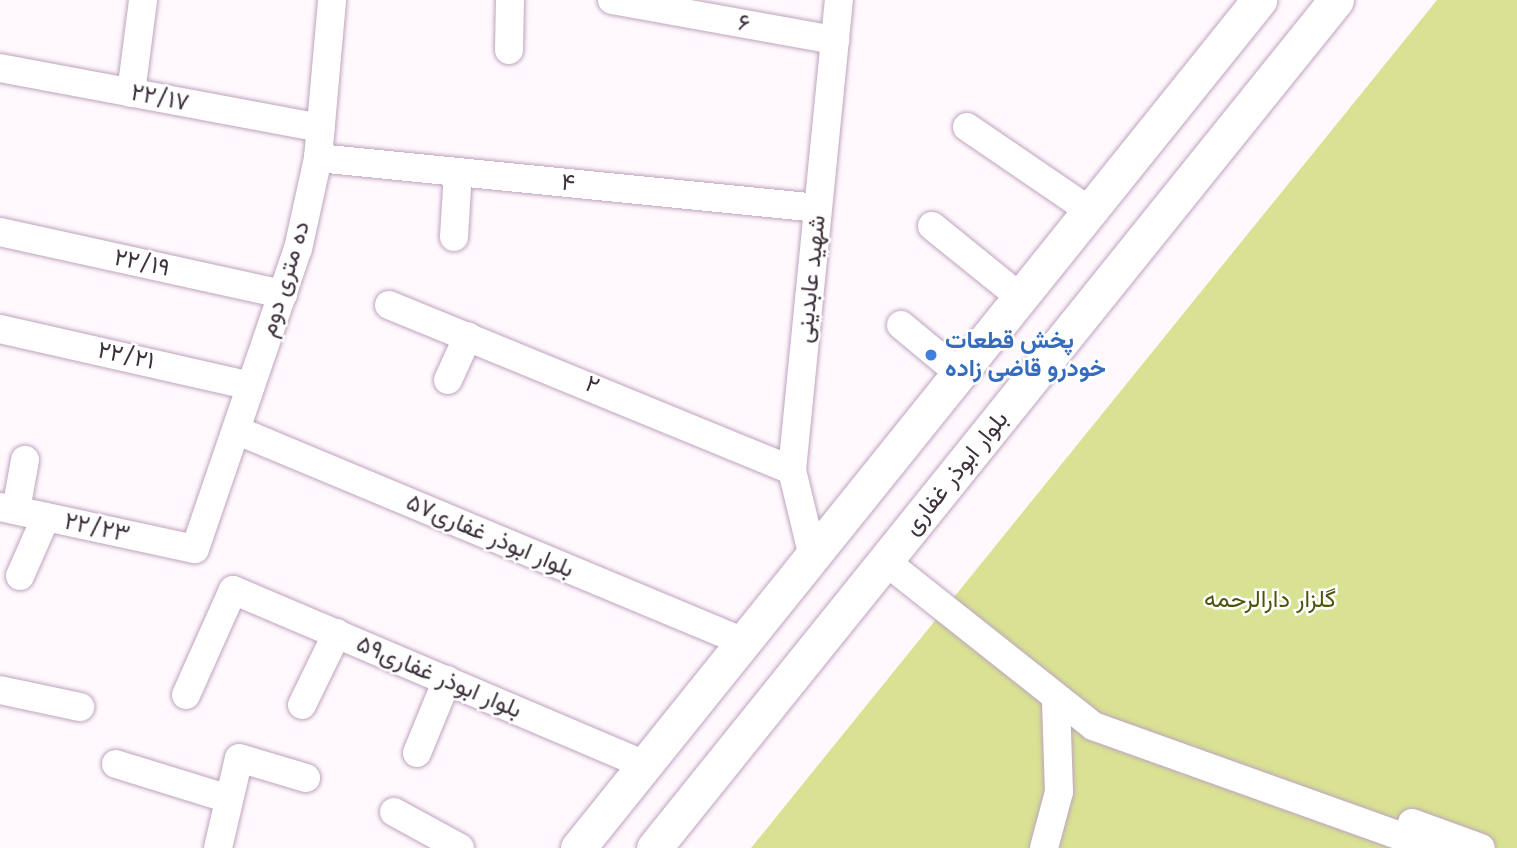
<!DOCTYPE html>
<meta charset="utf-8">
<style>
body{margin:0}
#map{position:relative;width:1517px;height:848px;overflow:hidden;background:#fff9fe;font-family:"Fira Sans",Vazirmatn,sans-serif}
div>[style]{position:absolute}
.green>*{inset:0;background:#d8e292}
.roads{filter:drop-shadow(0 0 2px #bfa3be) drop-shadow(0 0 2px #bfa3be)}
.minor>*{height:28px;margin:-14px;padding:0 14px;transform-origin:14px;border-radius:14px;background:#fff}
.major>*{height:35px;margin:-17.5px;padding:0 17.5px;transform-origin:17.5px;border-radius:17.5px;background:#fff}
.dots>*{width:19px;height:19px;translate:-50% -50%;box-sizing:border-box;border:4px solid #fff;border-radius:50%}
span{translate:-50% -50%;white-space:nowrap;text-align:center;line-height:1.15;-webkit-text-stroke:5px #fff;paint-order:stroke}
.street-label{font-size:24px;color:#3d313c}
.shop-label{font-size:24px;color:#366cbe;font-weight:700}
.left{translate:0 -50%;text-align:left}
.park-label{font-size:24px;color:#4e540b}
</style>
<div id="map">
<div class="green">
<i style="clip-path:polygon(1437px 0,1517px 0,1517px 848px,751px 848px)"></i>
</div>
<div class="roads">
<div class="minor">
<i style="left:612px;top:0;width:227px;rotate:10.2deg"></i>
<i style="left:509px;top:50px;width:50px;rotate:-88.9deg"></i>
<i style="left:0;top:68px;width:326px;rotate:10.6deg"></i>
<i style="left:131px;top:93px;width:94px;rotate:-82.6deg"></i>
<i style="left:967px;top:127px;width:149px;rotate:34.3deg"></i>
<i style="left:318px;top:158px;width:502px;rotate:5.71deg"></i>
<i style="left:932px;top:226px;width:114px;rotate:39deg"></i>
<i style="left:0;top:232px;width:290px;rotate:12.4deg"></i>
<i style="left:454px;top:237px;width:65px;rotate:-86.5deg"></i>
<i style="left:389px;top:305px;width:435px;rotate:22.3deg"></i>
<i style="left:901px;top:325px;width:77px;rotate:39.7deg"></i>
<i style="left:0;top:329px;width:257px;rotate:12.8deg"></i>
<i style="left:448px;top:380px;width:48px;rotate:-65.6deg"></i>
<i style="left:236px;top:430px;width:550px;rotate:22.65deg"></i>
<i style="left:0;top:507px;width:199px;rotate:12.2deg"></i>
<i style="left:195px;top:549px;width:317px;rotate:-71.1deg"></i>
<i style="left:298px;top:249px;width:93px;rotate:-77.6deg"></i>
<i style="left:318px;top:158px;width:159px;rotate:-84.9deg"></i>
<i style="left:16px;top:510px;width:51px;rotate:-79.8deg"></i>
<i style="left:813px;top:557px;width:89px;rotate:-103.6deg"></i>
<i style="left:792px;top:470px;width:472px;rotate:-84.3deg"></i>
<i style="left:885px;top:561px;width:265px;rotate:38.4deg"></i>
<i style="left:1093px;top:726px;width:361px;rotate:19.7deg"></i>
<i style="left:20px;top:576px;width:64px;rotate:-66.2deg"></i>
<i style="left:0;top:690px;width:82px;rotate:12deg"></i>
<i style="left:186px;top:695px;width:115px;rotate:-65.9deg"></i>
<i style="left:233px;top:590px;width:448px;rotate:23deg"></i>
<i style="left:302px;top:705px;width:80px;rotate:-64.1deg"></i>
<i style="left:417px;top:753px;width:79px;rotate:-67.7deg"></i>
<i style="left:116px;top:764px;width:118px;rotate:17.2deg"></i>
<i style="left:394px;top:812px;width:75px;rotate:28.6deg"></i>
<i style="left:1412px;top:823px;width:73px;rotate:19.9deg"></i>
<i style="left:218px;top:848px;width:92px;rotate:-76.9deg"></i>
<i style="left:239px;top:758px;width:70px;rotate:16.6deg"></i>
<i style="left:1044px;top:848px;width:58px;rotate:-75deg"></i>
<i style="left:1059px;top:792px;width:90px;rotate:-91.9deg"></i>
</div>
<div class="major">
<i style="left:578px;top:848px;width:1088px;rotate:-51.23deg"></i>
<i style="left:654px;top:848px;width:1088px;rotate:-51.19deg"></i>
</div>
</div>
<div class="dots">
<i style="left:931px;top:355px;background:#3f7fe0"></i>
</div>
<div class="street-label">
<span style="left:744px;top:23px;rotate:10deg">۶</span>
<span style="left:160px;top:98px;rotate:11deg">۲۲/۱۷</span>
<span style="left:568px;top:183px;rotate:6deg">۴</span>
<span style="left:142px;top:263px;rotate:12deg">۲۲/۱۹</span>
<span style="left:285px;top:279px;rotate:-73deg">ده متری دوم</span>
<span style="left:811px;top:279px;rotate:-84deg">شهید عابدینی</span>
<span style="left:126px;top:356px;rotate:12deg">۲۲/۲۱</span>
<span style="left:592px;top:385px;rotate:23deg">۲</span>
<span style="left:956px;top:473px;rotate:-51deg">بلوار ابوذر غفاری</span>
<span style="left:97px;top:528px;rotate:12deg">۲۲/۲۳</span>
<span style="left:490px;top:536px;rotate:23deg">بلوار ابوذر غفاری۵۷</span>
<span style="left:439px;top:677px;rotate:23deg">بلوار ابوذر غفاری۵۹</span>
</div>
<div class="shop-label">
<span class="left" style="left:945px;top:355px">پخش قطعات<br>خودرو قاضی زاده</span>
</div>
<div class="park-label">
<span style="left:1270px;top:600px">گلزار دارالرحمه</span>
</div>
</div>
